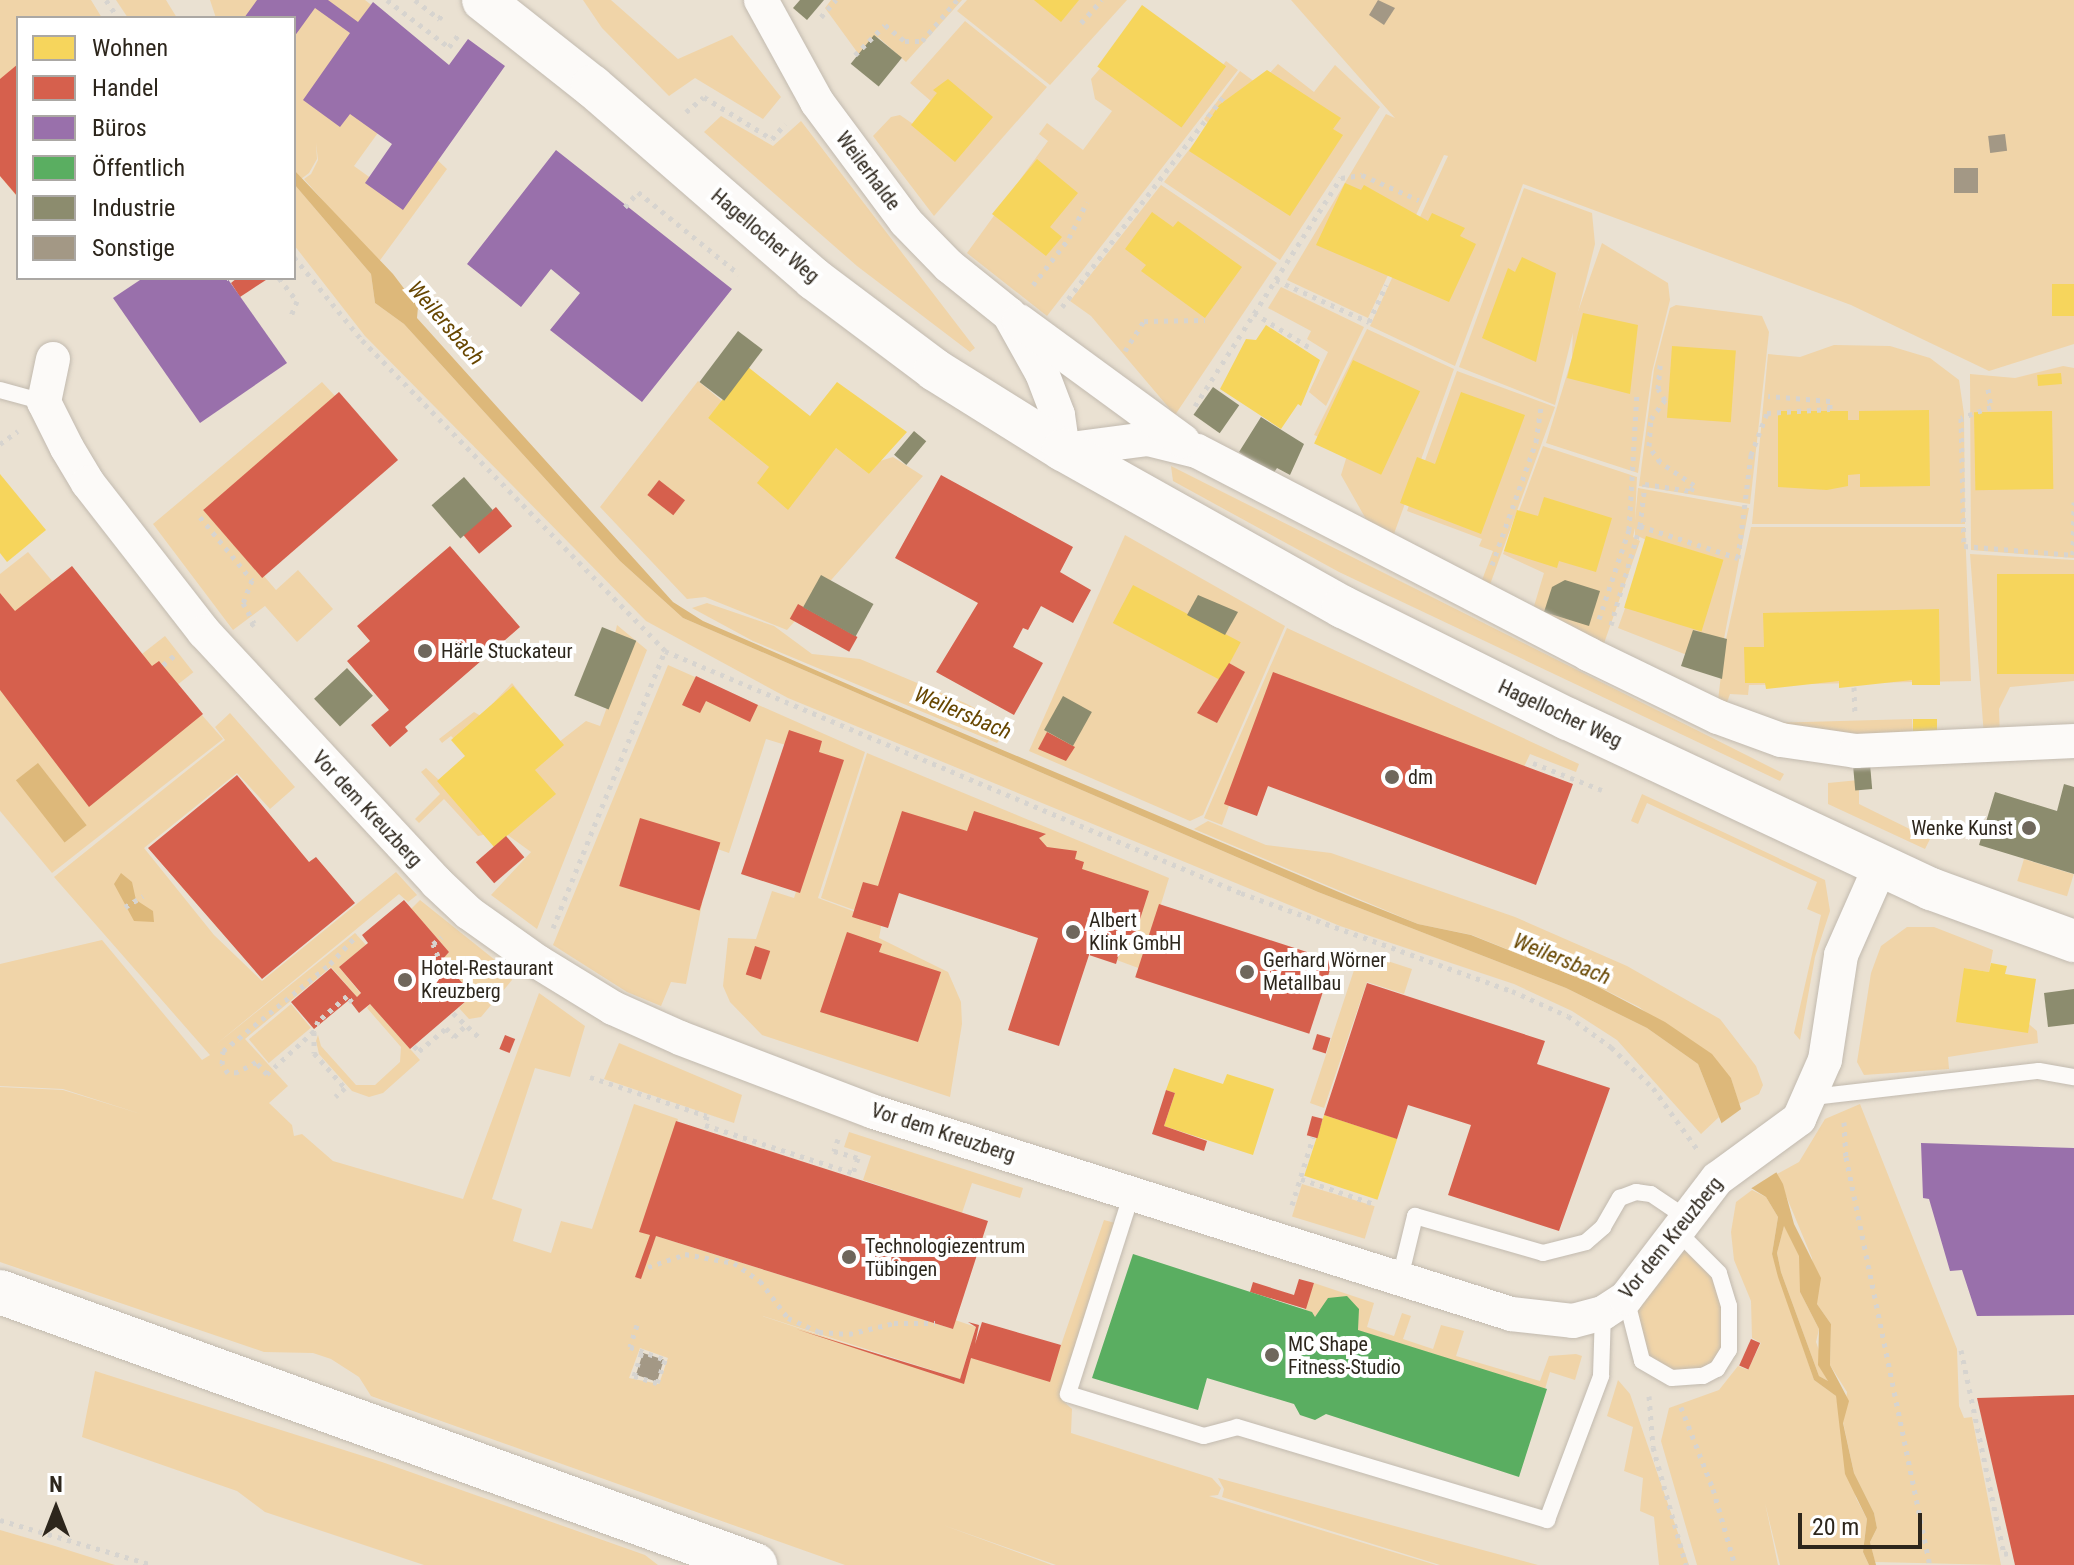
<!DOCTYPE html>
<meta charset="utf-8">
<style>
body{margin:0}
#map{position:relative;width:2074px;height:1565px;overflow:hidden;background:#eae1d2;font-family:"Roboto Condensed",sans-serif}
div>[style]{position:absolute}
.green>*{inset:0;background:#f0d4a8;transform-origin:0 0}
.water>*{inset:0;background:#ddb87a;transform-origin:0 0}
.pier>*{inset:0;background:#eae1d2}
.homes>*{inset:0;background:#f6d55c;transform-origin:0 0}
.shops>*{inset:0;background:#d6604d;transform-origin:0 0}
.offices>*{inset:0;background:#9970ab}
.public>*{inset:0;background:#5aae61}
.industry>*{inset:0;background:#8c8c6e;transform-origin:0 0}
.building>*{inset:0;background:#a39885;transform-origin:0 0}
.path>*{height:5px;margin-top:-2.5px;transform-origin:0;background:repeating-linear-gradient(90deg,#d7d4cf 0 4px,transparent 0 10px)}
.roads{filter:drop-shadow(0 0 2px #c2baaf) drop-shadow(0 0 2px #c2baaf)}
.service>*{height:16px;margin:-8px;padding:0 8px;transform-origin:8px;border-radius:8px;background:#fcfaf8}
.minor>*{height:34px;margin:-17px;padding:0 17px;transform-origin:17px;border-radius:17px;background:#fcfaf8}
.tertiary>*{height:42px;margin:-21px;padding:0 21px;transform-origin:21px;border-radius:21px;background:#fcfaf8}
.primary>*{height:44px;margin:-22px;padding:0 22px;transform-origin:22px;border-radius:22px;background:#fcfaf8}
.dots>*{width:22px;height:22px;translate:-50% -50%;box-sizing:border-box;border:4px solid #fff;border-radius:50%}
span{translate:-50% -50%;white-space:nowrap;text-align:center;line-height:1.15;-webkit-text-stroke:8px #fff;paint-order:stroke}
.street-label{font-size:20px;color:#2d261c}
.poi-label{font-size:20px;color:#2d261c}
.left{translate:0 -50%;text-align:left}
.right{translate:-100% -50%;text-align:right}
.water-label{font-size:22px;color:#674600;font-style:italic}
.legend{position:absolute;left:16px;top:16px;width:280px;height:264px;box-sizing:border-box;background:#fff;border:2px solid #aba8a4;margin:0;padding:10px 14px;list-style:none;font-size:24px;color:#2d261c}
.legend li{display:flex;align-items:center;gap:16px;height:40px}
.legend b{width:40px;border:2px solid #aba8a4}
.north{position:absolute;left:16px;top:1469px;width:80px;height:80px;-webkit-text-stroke:6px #fff;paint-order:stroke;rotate:0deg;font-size:22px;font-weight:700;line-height:32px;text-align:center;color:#2d261c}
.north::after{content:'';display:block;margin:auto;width:28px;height:36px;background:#2d261c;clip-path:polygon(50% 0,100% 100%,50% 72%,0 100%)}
.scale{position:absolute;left:1798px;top:1513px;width:124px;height:36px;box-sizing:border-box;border:4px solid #2d261c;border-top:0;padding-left:10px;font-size:24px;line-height:28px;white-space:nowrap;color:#2d261c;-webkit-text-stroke:6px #fff;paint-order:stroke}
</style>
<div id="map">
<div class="green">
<i style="clip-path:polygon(0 0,91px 0,102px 18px,18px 18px,18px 198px,0 176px)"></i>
<i style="clip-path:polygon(116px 0,166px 0,177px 18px,128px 18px)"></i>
<i style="clip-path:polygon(210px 0,365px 0,374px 7px,380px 130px,354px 166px,401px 200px,433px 156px,447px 169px,378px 263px,304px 179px,311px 174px,318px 160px,316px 143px,317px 159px,309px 173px,301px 179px,294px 170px,294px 18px,216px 18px)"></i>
<i style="clip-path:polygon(583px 0,611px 0,678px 59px,732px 35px,781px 97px,763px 119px,695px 78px,669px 96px,602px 28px)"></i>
<i style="clip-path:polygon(831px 0,962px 0,906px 62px,878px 37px,860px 56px,825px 8px)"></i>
<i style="clip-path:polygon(967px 0,1127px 0,1050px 85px,957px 11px)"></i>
<i style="clip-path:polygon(1291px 0,2074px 0,2074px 344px,1989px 371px,1851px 305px,1523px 184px,1455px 366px,1370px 326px,1448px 156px,1444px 155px,1368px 318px,1287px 280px,1386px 114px,1395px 118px)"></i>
<i style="clip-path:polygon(965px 21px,1047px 87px,934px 216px,873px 136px,891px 117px,900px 115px,913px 124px,932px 102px,910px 83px)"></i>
<i style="clip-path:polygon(1226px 61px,1238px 70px,1047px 316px,967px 253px,1048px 141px,1039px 134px,1047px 123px,1083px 150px,1112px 111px,1095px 99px,1091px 79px,1104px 64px,1180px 120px)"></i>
<i style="clip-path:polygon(1278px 64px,1314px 92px,1335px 65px,1380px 107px,1280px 260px,1164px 182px,1209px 124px,1204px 119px,1240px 71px,1259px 85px)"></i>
<i style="clip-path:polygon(721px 116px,773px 146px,801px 121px,975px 348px,970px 352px,857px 266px,704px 132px)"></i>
<i style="clip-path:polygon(294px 184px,371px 274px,375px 303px,404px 324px,620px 561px,683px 618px,1318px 892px,1566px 988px,1647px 1028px,1698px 1064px,1719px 1117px,1701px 1134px,1617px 1040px,1572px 1011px,1514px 984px,1340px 926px,788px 698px,646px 621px,365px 336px,294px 245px)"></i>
<i style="clip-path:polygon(1161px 185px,1277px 263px,1175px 415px,1091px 316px,1070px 301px)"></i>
<i style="clip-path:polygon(1524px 188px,1592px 213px,1595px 244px,1555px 405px,1459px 367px)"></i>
<i style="clip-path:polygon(1602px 243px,1668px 283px,1670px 300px,1652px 372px,1638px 473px,1546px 443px,1572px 358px,1573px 326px)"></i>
<i style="clip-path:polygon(1281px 287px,1364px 327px,1326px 406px,1309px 392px,1328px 352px,1307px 339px,1311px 331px,1268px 308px)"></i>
<i style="clip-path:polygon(1676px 305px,1762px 316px,1769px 332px,1750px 504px,1639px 486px,1654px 369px,1670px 308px)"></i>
<i style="clip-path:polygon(1367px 329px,1454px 369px,1391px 542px,1375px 535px,1341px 475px,1349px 449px,1314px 435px)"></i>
<i style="clip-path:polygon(1834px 345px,1890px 346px,1930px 358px,1959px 380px,1964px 414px,1965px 524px,1752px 524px,1768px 354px,1800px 357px)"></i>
<i style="clip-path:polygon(2063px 366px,2074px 368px,2074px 558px,1971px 550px,1970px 374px,2015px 378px)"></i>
<i style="clip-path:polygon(1457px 371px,1555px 407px,1488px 590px,1479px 588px,1493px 551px,1479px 546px,1482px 539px,1407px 511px)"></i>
<i style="clip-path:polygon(698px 381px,722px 401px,708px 418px,769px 467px,836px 448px,869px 474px,880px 461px,893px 457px,923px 476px,787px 630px,705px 597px,687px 599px,600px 507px)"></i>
<i style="clip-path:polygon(322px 382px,336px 397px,207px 510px,276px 590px,298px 570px,333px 609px,297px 642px,265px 606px,233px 630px,153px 524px)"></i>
<i style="clip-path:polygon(1543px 446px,1637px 477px,1635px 520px,1638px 488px,1749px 508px,1722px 649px,1687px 655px,1618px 628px,1649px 541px,1635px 535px,1635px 528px,1633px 537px,1640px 541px,1602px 649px,1531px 616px,1544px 573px,1503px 554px)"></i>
<i style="clip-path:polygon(1171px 466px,1784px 774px,1780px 781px,1339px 572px,1173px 481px)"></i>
<i style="clip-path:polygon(1751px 527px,1965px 527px,1971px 681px,1749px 685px,1748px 695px,1730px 694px,1726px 705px,1718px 701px,1724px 648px)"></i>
<i style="clip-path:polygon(1125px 535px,1285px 626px,1203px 815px,1190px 821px,1029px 751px)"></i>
<i style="clip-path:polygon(28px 552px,53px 582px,0 626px,0 574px)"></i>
<i style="clip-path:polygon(1970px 554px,2074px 560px,2074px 681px,2010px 687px,1999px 709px,2000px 736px,1984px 736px)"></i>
<i style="clip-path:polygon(707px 603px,774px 626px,812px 654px,860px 659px,965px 703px,999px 721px,1003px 736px,997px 743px,753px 641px,692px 608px)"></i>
<i style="clip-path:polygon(617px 625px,647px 650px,537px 929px,491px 895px,531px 852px,502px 831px,478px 836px,444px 799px,419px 823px,415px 819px,440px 794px,421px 772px,426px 768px,440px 781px,470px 755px,451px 736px,442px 743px,439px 739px,474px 712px,481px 716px,512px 683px,559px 742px,586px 721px,600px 726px,631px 642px,615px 634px)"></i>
<i style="clip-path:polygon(1287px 628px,1579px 764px,1576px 772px,1530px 754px,1523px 769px,1275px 679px,1222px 825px,1204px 818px)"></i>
<i style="left:165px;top:636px;width:46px;height:32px;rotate:52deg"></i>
<i style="clip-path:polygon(668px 665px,865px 752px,818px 898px,882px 922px,879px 938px,948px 972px,961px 1002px,962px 1024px,950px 1097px,762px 1035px,730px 1002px,723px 986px,728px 938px,756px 939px,772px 891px,794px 898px,838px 761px,766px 739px,729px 853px,643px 823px,624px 881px,702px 904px,686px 984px,671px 982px,661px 1006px,627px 992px,553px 945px)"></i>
<i style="clip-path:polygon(0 685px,201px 714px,223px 739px,52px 873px,0 811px)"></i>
<i style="clip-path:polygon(evenodd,230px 713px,295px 787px,270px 809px,237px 773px,144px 848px,214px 935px,262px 981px,396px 872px,417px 895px,408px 902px,399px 894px,214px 1046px,355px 933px,366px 945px,339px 967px,361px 994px,357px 997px,331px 967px,245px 1039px,288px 1086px,269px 1103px,292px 1125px,294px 1136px,302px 1134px,333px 1161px,463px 1199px,539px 993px,585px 1026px,570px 1077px,535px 1068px,492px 1199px,522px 1209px,513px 1241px,551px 1253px,561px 1221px,592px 1229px,634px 1104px,678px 1119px,645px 1228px,656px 1236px,953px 1329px,955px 1320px,976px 1327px,960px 1379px,747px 1311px,962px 1382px,970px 1356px,1061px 1345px,1104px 1220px,1119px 1224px,1063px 1401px,1072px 1409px,1071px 1433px,1212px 1478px,1221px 1488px,1218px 1495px,1209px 1496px,1436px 1565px,1056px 1565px,943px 1525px,1052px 1565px,845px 1565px,371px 1396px,359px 1377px,331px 1359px,313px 1353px,264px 1352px,0 1262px,0 1087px,63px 1090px,141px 1114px,63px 1089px,0 1086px,0 964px,102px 940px,202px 1060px,210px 1055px,54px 877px,225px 740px,215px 727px,230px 713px,640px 1348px,668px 1358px,659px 1384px,629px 1378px,640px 1348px)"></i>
<i style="clip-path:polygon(1912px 719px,1913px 740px,1886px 741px,1773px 723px)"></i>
<i style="clip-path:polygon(867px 753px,1169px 878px,1141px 969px,1114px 959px,1135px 893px,879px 889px,857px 911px,821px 898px)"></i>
<i style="clip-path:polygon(1859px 780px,1859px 804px,1930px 839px,1925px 849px,1828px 804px,1828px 783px)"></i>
<i style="clip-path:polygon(1642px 794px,1825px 880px,1830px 911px,1815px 957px,1800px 1040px,1794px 1033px,1821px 915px,1807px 909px,1817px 882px,1647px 803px,1638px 824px,1631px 821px)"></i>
<i style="clip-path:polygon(1208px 821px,1266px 845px,1331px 853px,1515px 917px,1627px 966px,1720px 1019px,1756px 1066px,1763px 1085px,1759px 1094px,1739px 1104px,1731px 1078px,1639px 1007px,1589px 982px,1472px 935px,1418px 924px,1194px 829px)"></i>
<i style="left:2024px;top:859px;width:52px;height:23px;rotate:17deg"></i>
<i style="clip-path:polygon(420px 900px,510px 972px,512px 980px,481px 1017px,469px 1019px,459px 1008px,472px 995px,442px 960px,449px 952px,411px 909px)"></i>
<i style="clip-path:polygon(1907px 927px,1934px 927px,1993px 950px,1989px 972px,1964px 968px,2037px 1031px,2038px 1043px,1948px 1057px,1949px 1069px,1864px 1075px,1857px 1062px,1871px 973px,1881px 946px)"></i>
<i style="clip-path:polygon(1360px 952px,1412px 969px,1404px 994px,1367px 982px,1324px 1108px,1310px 1103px)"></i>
<i style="left:291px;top:1004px;width:31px;height:55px;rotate:50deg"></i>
<i style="clip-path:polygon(370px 1004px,420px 1060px,383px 1093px,369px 1097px,352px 1091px,319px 1054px,316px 1041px,318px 1035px,321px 1046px,356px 1085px,375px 1085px,400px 1062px,401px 1047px,367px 1008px)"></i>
<i style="clip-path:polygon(619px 1043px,742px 1095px,734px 1123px,604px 1079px)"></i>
<i style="clip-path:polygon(1860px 1104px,1957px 1349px,1959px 1406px,1964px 1418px,1972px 1417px,2001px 1565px,1875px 1562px,1870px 1542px,1877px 1528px,1874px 1513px,1854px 1473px,1843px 1422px,1847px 1392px,1830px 1365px,1831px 1324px,1817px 1304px,1812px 1258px,1777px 1174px,1799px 1162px,1825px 1119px)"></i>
<i style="clip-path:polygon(849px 1132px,1023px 1188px,1020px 1198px,972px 1183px,962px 1213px,863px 1180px,871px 1156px,844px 1147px)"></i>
<i style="left:1302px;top:1184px;width:76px;height:34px;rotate:17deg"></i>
<i style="clip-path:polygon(1752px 1190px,1766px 1197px,1778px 1217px,1772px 1254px,1814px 1380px,1836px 1396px,1856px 1498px,1867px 1519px,1863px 1552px,1869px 1565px,1780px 1565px,1765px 1503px,1778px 1565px,1697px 1565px,1661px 1441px,1669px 1408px,1719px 1390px,1738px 1366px,1748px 1370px,1761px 1343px,1752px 1338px,1751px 1301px,1734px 1260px,1731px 1232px,1736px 1202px)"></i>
<i style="clip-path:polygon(1784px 1225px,1800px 1256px,1800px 1292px,1819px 1329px,1816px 1342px,1830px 1382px,1819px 1376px,1781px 1272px,1777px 1253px)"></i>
<i style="clip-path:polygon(1676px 1230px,1706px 1256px,1731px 1332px,1717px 1369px,1687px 1378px,1642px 1361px,1626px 1298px)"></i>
<i style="clip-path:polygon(1314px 1283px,1374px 1303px,1367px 1327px,1394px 1336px,1402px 1313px,1411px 1316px,1403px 1339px,1433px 1349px,1441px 1325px,1464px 1331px,1456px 1356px,1540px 1381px,1549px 1356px,1576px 1354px,1582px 1356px,1575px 1380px,1550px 1372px,1545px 1389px,1303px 1315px)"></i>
<i style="clip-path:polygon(95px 1371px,382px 1462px,645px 1555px,658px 1565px,424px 1565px,265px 1512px,237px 1491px,82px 1437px)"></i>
<i style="clip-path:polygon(1618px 1380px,1630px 1394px,1689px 1565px,1659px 1565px,1654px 1517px,1640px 1511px,1643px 1478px,1624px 1471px,1633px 1427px,1607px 1416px)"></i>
<i style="clip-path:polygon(1218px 1478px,1538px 1565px,1440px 1565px,1222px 1497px,1224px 1489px)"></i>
<i style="clip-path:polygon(0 1530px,55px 1546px,115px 1565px,0 1565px)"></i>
</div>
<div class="water">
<i style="clip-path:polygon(evenodd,294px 170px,393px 274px,418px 307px,417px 318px,673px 602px,703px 621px,875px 696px,1353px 898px,1418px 924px,1471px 935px,1589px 982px,1665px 1022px,1712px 1054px,1731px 1078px,1742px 1112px,1783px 1184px,1794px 1224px,1821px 1278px,1817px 1304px,1831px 1324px,1830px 1365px,1849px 1401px,1843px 1423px,1854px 1473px,1874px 1513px,1877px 1528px,1870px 1542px,1876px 1565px,1869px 1565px,1863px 1552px,1867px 1519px,1845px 1474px,1836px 1396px,1814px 1380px,1778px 1277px,1772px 1254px,1778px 1217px,1766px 1197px,1746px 1185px,1698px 1064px,1647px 1028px,1566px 988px,1318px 892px,683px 618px,620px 561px,404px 324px,375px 303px,371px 274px,294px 184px,294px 170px,1784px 1226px,1799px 1256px,1800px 1292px,1819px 1329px,1818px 1365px,1828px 1381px,1819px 1376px,1781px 1272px,1777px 1253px,1784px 1226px)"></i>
<i style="left:38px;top:763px;width:79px;height:28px;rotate:52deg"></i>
<i style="clip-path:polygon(121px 873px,132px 882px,136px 900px,153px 911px,154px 922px,134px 921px,114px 884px)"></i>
</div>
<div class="pier">
<i style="clip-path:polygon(1744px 1107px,1780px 1170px,1747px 1191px,1721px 1142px,1719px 1125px)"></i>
</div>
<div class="homes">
<i style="clip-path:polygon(1034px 0,1079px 0,1061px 22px)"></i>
<i style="left:1142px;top:5px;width:104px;height:76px;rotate:36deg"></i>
<i style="clip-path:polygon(1267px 70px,1341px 118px,1333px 129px,1343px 135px,1290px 216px,1189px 151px,1219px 105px)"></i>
<i style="clip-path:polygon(948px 79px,993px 117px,955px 162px,911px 125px,937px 93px,933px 90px)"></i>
<i style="clip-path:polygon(1037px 159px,1078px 193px,1050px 227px,1062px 237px,1046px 256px,992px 214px)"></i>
<i style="clip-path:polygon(1345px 183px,1361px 190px,1364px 185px,1428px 221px,1432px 213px,1465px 228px,1460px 236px,1476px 244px,1449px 302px,1316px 245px)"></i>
<i style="clip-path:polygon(1152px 212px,1173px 227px,1178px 221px,1242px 267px,1205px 318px,1141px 271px,1146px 265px,1125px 249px)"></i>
<i style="clip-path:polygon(1522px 257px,1556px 273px,1536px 362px,1482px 338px,1508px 268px,1515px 272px)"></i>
<i style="left:2074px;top:284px;width:32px;height:22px;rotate:90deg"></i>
<i style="clip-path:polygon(1583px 313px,1638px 325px,1630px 394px,1567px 378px)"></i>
<i style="clip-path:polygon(1266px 325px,1320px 360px,1301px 406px,1298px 404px,1281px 429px,1220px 389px,1246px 339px,1256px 340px)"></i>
<i style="left:1672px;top:346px;width:64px;height:72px;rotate:4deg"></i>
<i style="left:1353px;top:360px;width:74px;height:92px;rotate:25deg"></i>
<i style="clip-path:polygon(748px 367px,810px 416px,837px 382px,907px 432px,869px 474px,836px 448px,788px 510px,757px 483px,769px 467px,708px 418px)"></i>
<i style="left:2061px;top:373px;width:11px;height:24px;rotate:85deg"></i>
<i style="clip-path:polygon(1461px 392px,1525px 415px,1481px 534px,1400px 503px,1417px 457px,1435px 464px)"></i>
<i style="clip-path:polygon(1929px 410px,1930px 486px,1860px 487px,1860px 474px,1848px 475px,1848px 486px,1827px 490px,1778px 487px,1778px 411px,1848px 411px,1848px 420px,1859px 420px,1859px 411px)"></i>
<i style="left:2052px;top:411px;width:78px;height:78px;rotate:89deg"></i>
<i style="clip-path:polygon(0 474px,46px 530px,7px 562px,0 553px)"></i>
<i style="clip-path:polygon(1544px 497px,1612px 518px,1596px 572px,1559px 561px,1557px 568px,1504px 551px,1517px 510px,1538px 516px)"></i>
<i style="left:1646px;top:536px;width:81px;height:75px;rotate:17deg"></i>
<i style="left:2074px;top:574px;width:100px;height:77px;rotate:90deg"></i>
<i style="left:1133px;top:585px;width:122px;height:43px;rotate:28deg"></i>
<i style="clip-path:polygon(1939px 609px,1940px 685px,1912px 685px,1912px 680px,1839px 688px,1839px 681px,1766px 689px,1765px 683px,1745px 683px,1744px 647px,1764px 647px,1763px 613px)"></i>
<i style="clip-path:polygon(513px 686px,564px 745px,535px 770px,556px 794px,494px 847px,437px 781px,465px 756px,451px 740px)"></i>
<i style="left:1937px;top:719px;width:20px;height:24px;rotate:90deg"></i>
<i style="clip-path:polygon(1991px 963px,2007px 966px,2005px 974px,2036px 979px,2028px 1033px,1956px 1022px,1964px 968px,1989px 972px)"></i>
<i style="clip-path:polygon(1174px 1068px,1223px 1084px,1227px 1074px,1274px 1089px,1253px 1155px,1164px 1126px,1175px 1093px,1166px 1090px)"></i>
<i style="left:1324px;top:1115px;width:77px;height:64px;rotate:18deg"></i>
</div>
<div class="shops">
<i style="clip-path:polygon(18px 64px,18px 197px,0 176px,0 79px)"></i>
<i style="clip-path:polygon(237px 278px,269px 278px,240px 297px,231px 283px)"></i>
<i style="left:339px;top:392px;width:90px;height:180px;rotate:49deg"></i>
<i style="clip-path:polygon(941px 475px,1073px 547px,1060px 572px,1091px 590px,1073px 623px,1041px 606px,1028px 630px,1023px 628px,1013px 647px,1043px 663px,1014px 715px,936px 672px,978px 603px,895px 558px)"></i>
<i style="left:659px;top:480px;width:33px;height:19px;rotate:38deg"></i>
<i style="left:496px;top:507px;width:25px;height:43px;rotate:50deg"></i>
<i style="clip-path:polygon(450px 546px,520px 627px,405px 727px,408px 731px,390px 747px,371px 725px,389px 710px,347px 661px,370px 641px,357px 626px)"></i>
<i style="clip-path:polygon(72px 566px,152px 666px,159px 661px,203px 714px,89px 807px,0 690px,0 593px,15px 611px)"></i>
<i style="left:798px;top:604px;width:68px;height:17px;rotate:29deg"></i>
<i style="clip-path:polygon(1229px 663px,1245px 672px,1217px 723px,1197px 713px)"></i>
<i style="clip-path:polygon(1273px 672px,1573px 784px,1536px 885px,1268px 786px,1257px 816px,1224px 804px)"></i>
<i style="clip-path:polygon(696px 676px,758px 705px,750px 722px,706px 701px,700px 713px,682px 705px)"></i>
<i style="clip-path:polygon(789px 730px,822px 741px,819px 752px,844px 760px,800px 893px,741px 874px)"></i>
<i style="clip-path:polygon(1047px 732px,1075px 747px,1066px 761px,1038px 749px)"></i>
<i style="clip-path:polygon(237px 775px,309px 862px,316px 857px,355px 903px,262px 979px,148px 848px)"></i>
<i style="clip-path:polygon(902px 811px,967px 831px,974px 811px,1046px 834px,1039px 838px,1047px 847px,1077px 851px,1075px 859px,1084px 862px,1082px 869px,1149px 891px,1133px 941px,1124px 937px,1116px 964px,1089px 955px,1059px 1046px,1008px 1030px,1038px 938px,899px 893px,888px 928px,852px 917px,863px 882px,878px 886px)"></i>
<i style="left:640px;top:818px;width:84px;height:71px;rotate:17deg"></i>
<i style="left:506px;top:836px;width:28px;height:40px;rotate:49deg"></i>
<i style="clip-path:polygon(404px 900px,449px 952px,442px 960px,473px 995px,410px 1049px,370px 1004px,359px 1013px,349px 1000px,314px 1029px,291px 1002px,331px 968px,357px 997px,361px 993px,339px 967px,368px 943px,362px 935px)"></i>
<i style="left:1159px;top:904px;width:183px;height:77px;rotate:18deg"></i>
<i style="clip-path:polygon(847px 932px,882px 944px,879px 952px,941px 972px,918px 1042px,820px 1012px)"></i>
<i style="left:755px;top:946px;width:16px;height:30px;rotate:18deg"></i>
<i style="clip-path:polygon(1367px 983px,1545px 1041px,1537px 1064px,1610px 1088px,1559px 1231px,1448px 1195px,1471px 1125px,1408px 1105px,1397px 1139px,1324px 1115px)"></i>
<i style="left:1317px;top:1034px;width:14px;height:16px;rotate:17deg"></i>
<i style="left:505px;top:1035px;width:11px;height:15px;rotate:22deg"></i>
<i style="clip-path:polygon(1166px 1090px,1175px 1093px,1164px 1126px,1207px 1141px,1204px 1151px,1152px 1134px)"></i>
<i style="left:1312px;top:1116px;width:11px;height:20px;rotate:15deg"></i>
<i style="clip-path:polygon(676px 1121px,988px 1221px,953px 1329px,656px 1236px,641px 1279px,635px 1277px,650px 1235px,639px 1232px)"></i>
<i style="clip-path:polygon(1299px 1279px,1314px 1283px,1306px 1309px,1250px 1292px,1253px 1282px,1294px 1295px)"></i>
<i style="clip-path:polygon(968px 1322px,979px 1325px,975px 1344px,982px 1322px,1061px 1345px,1050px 1382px,971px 1358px,964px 1384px,796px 1329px,960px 1379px,976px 1327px)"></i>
<i style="left:1751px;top:1339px;width:10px;height:29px;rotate:24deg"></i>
<i style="clip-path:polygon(2074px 1395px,2074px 1565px,2015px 1565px,1977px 1398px)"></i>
</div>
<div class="offices">
<i style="clip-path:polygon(257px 0,328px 0,358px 22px,373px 2px,449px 65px,468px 39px,505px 66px,403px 210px,365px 183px,392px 144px,350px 114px,340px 127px,303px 100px,350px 33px,315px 8px,294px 37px,294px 18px,244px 18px)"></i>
<i style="clip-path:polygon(556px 150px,732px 289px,642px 402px,550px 330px,580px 293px,551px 269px,521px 307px,467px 264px)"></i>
<i style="clip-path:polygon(143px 278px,227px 278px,287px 363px,200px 423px,113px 298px)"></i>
<i style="clip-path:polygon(1921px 1143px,2074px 1148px,2074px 1315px,1977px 1316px,1962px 1270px,1950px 1271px,1929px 1199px,1923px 1198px)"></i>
</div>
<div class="public">
<i style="clip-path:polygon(1133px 1254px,1312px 1312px,1315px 1317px,1328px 1298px,1347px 1296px,1359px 1309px,1358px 1330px,1547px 1389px,1519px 1477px,1326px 1414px,1315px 1420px,1300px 1415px,1294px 1404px,1207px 1378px,1198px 1410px,1092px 1378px)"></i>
</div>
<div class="industry">
<i style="clip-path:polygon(800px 0,824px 0,807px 20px,793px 8px)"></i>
<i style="left:874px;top:35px;width:36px;height:37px;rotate:39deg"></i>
<i style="left:738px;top:331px;width:31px;height:64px;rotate:37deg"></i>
<i style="left:1213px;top:387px;width:32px;height:34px;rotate:35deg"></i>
<i style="clip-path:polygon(1261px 417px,1304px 444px,1290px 475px,1277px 468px,1273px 474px,1239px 452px)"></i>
<i style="left:914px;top:431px;width:16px;height:31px;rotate:40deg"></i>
<i style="left:464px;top:477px;width:44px;height:43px;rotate:49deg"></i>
<i style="left:821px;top:575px;width:60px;height:37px;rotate:29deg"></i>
<i style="clip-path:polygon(1565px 580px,1600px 591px,1589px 626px,1544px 612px,1552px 587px)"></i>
<i style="clip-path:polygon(1198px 595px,1238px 612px,1225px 635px,1187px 615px)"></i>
<i style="left:602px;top:627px;width:37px;height:74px;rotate:22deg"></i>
<i style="clip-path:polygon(1693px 630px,1727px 639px,1722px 679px,1681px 666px)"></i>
<i style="left:347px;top:668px;width:38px;height:45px;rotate:47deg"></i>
<i style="left:1063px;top:696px;width:33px;height:39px;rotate:29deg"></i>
<i style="left:1870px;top:764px;width:25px;height:17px;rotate:85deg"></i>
<i style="clip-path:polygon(2064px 784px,2074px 787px,2074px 874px,1979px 845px,1995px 792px,2057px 811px)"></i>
<i style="clip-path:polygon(2074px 989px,2074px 1024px,2048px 1027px,2044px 993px)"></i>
</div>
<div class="building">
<i style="clip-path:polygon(1378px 0,1395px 8px,1384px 25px,1369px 15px)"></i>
<i style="left:2005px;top:134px;width:17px;height:17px;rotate:83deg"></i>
<i style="left:1954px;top:168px;width:24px;height:25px"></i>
<i style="left:643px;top:1353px;width:22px;height:23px;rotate:18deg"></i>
</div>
<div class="path">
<i style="left:106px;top:0;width:22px;rotate:56deg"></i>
<i style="left:387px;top:0;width:78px;rotate:37.2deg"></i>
<i style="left:449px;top:47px;width:16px;rotate:-52deg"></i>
<i style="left:415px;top:0;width:31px;rotate:38deg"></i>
<i style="left:439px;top:19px;width:9px;rotate:-54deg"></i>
<i style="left:821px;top:17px;width:23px;rotate:-49deg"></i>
<i style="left:1081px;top:23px;width:31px;rotate:-48deg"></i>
<i style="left:855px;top:55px;width:42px;rotate:-45deg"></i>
<i style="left:885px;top:25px;width:26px;rotate:39deg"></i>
<i style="left:905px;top:41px;width:17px"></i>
<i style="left:922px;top:41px;width:54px;rotate:-49.5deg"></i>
<i style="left:686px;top:112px;width:23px;rotate:-40deg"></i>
<i style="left:704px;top:97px;width:80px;rotate:31.7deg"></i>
<i style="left:772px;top:139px;width:20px;rotate:-49deg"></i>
<i style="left:625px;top:207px;width:20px;rotate:-49deg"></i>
<i style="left:638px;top:192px;width:130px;rotate:39.1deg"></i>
<i style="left:294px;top:257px;width:107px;rotate:50.7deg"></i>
<i style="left:362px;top:340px;width:434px;rotate:45.7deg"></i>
<i style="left:665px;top:651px;width:625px;rotate:22.79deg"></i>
<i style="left:1241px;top:893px;width:288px;rotate:19.9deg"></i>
<i style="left:1512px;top:991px;width:61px;rotate:24.1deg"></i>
<i style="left:1568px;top:1016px;width:53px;rotate:35.8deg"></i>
<i style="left:1611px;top:1047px;width:59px;rotate:44.3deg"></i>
<i style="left:1653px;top:1088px;width:75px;rotate:54.2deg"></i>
<i style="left:227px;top:278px;width:1px"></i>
<i style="left:279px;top:278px;width:29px;rotate:52deg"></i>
<i style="left:297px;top:301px;width:18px;rotate:112deg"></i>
<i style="left:1276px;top:280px;width:102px;rotate:24.3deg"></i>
<i style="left:1369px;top:322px;width:41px;rotate:-65.3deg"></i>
<i style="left:1033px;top:285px;width:59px;rotate:-52.5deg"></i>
<i style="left:1069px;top:238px;width:40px;rotate:-63.4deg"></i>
<i style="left:1062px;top:307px;width:266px;rotate:-52.5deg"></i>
<i style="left:1254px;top:313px;width:68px;rotate:31.8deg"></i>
<i style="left:1125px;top:351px;width:36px;rotate:-58deg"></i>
<i style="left:1144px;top:321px;width:61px;rotate:-0.9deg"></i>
<i style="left:1988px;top:389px;width:18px;rotate:81deg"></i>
<i style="left:1991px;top:407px;width:32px;rotate:160deg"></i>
<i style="left:1961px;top:418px;width:128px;rotate:88.7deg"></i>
<i style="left:1964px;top:546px;width:110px;rotate:4.7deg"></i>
<i style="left:1195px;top:406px;width:271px;rotate:-57.4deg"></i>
<i style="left:1341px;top:178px;width:21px;rotate:-8deg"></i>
<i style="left:1362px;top:175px;width:62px;rotate:23.7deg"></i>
<i style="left:0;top:444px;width:22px;rotate:-36deg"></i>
<i style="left:200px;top:517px;width:82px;rotate:50.5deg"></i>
<i style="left:252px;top:580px;width:25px;rotate:111deg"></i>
<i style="left:243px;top:603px;width:23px;rotate:61deg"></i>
<i style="left:254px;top:623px;width:5px;rotate:143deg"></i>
<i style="left:1640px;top:526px;width:103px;rotate:18.1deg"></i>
<i style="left:1738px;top:558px;width:104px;rotate:-82.8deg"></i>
<i style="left:1751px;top:455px;width:45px;rotate:-69.1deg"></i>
<i style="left:1767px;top:413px;width:63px;rotate:-3.6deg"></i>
<i style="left:1830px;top:409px;width:8px;rotate:-90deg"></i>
<i style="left:1830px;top:401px;width:62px;rotate:-175.4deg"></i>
<i style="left:2073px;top:555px;width:53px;rotate:-88.9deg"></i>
<i style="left:1492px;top:565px;width:131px;rotate:-70.3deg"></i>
<i style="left:1536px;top:442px;width:34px;rotate:-82deg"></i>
<i style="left:1599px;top:619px;width:94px;rotate:-71.4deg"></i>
<i style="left:1629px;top:530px;width:137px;rotate:-86.7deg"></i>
<i style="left:1611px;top:625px;width:103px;rotate:-73.7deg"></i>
<i style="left:1640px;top:526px;width:42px;rotate:-83.2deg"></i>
<i style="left:1645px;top:484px;width:47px;rotate:8.7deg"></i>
<i style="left:1691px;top:491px;width:7px;rotate:-63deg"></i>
<i style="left:1694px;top:485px;width:41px;rotate:-145.9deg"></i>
<i style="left:1660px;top:462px;width:19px;rotate:-125deg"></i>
<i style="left:1649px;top:446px;width:27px;rotate:-86deg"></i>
<i style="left:1651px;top:419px;width:24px;rotate:-54deg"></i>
<i style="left:1665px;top:400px;width:13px;rotate:-122deg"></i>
<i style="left:1658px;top:389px;width:25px;rotate:-85deg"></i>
<i style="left:163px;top:665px;width:16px;rotate:-40deg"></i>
<i style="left:1854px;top:687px;width:27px;rotate:88deg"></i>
<i style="left:1533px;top:763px;width:74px;rotate:21.4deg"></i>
<i style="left:125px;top:907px;width:21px;rotate:-31deg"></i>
<i style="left:553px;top:928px;width:299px;rotate:-68deg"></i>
<i style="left:438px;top:956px;width:13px;rotate:-113deg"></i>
<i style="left:433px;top:944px;width:11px;rotate:-38deg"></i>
<i style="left:352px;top:1002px;width:8px;rotate:-130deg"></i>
<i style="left:347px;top:996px;width:38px;rotate:139deg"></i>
<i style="left:318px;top:1021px;width:11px;rotate:112deg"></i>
<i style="left:314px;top:1031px;width:64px;rotate:137.5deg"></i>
<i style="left:267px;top:1074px;width:16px;rotate:-133deg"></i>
<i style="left:256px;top:1062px;width:21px;rotate:151deg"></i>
<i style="left:238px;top:1072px;width:10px;rotate:174deg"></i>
<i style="left:228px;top:1073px;width:11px;rotate:-124deg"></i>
<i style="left:222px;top:1064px;width:13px;rotate:-86deg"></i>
<i style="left:223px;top:1051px;width:138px;rotate:-39.1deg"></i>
<i style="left:330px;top:964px;width:40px;rotate:-47deg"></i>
<i style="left:453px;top:1013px;width:38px;rotate:43deg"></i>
<i style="left:314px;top:1032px;width:21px;rotate:90deg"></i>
<i style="left:314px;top:1053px;width:47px;rotate:48.5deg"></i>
<i style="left:345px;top:1088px;width:13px;rotate:138deg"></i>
<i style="left:414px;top:1046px;width:7px;rotate:45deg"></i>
<i style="left:419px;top:1051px;width:35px;rotate:-40deg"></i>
<i style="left:446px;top:1028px;width:12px;rotate:48deg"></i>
<i style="left:454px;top:1037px;width:17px;rotate:-45deg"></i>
<i style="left:590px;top:1077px;width:123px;rotate:18.4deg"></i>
<i style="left:707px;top:1116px;width:9px;rotate:103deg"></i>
<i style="left:705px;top:1125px;width:156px;rotate:18deg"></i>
<i style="left:1844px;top:1122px;width:35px;rotate:87deg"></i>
<i style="left:1846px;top:1157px;width:417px;rotate:78.4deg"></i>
<i style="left:838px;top:1139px;width:13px;rotate:108deg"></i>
<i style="left:834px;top:1151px;width:25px;rotate:16deg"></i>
<i style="left:858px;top:1158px;width:16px;rotate:108deg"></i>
<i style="left:1301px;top:1179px;width:75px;rotate:18.7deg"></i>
<i style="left:1292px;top:1205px;width:71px;rotate:-72.8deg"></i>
<i style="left:648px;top:1267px;width:39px;rotate:-19deg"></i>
<i style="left:685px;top:1254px;width:50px;rotate:10.4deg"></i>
<i style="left:734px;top:1263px;width:32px;rotate:35deg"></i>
<i style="left:760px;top:1281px;width:46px;rotate:52.9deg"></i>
<i style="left:788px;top:1318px;width:34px;rotate:24deg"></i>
<i style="left:819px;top:1332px;width:30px;rotate:4deg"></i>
<i style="left:849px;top:1334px;width:46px;rotate:-13.7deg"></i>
<i style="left:894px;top:1323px;width:41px"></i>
<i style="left:637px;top:1325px;width:23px;rotate:108deg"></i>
<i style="left:630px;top:1347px;width:37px;rotate:20deg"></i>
<i style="left:665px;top:1360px;width:24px;rotate:109deg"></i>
<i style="left:657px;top:1383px;width:24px;rotate:-163deg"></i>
<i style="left:634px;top:1376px;width:26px;rotate:-72deg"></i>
<i style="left:1961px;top:1350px;width:208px;rotate:78.1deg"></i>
<i style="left:2004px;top:1554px;width:8px;rotate:-14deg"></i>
<i style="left:1649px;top:1396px;width:51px;rotate:85.5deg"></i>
<i style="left:1653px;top:1447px;width:123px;rotate:74.4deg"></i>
<i style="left:1681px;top:1407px;width:88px;rotate:68.7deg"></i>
<i style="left:1713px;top:1489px;width:79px;rotate:73.9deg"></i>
<i style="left:0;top:1520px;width:159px;rotate:16.4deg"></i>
</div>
<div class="roads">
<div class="service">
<i style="left:0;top:390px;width:46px;rotate:15.3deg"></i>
<i style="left:1813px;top:1097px;width:227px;rotate:-6.6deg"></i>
<i style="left:2039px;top:1071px;width:36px;rotate:10deg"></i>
<i style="left:1132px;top:1193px;width:211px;rotate:107.7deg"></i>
<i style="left:1068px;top:1394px;width:142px;rotate:17.2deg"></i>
<i style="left:1204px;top:1436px;width:34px;rotate:-15deg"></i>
<i style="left:1237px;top:1427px;width:324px;rotate:16.7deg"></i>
<i style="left:1547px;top:1520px;width:154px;rotate:-69.4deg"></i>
<i style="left:1601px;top:1376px;width:63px;rotate:-88.2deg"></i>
<i style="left:1400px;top:1278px;width:64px;rotate:-76.4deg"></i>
<i style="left:1415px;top:1216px;width:133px;rotate:16.1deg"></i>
<i style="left:1543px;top:1253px;width:44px;rotate:-14.3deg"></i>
<i style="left:1586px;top:1242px;width:23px;rotate:-41deg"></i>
<i style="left:1603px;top:1227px;width:34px;rotate:-60deg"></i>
<i style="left:1620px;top:1198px;width:17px;rotate:-21deg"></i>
<i style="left:1636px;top:1192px;width:15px;rotate:8deg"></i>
<i style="left:1651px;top:1194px;width:41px;rotate:34.1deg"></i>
<i style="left:1626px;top:1298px;width:65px;rotate:75.7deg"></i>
<i style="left:1642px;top:1361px;width:34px;rotate:30deg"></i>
<i style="left:1672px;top:1378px;width:31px;rotate:-4deg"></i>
<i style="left:1703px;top:1376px;width:16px;rotate:-27deg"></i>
<i style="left:1717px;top:1369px;width:22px;rotate:-58deg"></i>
<i style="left:1729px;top:1350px;width:44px;rotate:-90deg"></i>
<i style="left:1729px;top:1306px;width:34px;rotate:-107deg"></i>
<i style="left:1719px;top:1273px;width:61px;rotate:-135deg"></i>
</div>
<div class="minor">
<i style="left:761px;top:0;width:116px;rotate:61.2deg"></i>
<i style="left:817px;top:102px;width:149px;rotate:53.4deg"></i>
<i style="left:906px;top:222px;width:62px;rotate:45.7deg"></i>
<i style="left:949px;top:266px;width:77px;rotate:38.7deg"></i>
<i style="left:1009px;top:314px;width:68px;rotate:60.8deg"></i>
<i style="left:1042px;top:373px;width:45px;rotate:69.1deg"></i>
<i style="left:1058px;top:415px;width:35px;rotate:82deg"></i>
<i style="left:1063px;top:450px;width:86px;rotate:-7.4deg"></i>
<i style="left:1148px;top:439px;width:50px;rotate:13.8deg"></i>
<i style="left:1197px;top:451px;width:441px;rotate:27.4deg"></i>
<i style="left:1588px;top:654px;width:144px;rotate:25.9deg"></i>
<i style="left:1718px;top:717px;width:67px;rotate:20.1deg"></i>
<i style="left:1781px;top:740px;width:76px;rotate:8.3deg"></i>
<i style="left:1856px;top:751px;width:218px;rotate:-2.6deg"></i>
<i style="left:1019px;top:321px;width:203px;rotate:36.2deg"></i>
<i style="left:53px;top:359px;width:44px;rotate:101.8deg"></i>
<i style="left:44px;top:402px;width:51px;rotate:63.4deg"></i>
<i style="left:67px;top:448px;width:41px;rotate:59deg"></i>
<i style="left:88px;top:483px;width:189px;rotate:52.1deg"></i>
<i style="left:204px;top:632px;width:341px;rotate:47.1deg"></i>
<i style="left:436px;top:882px;width:45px;rotate:43.2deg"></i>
<i style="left:469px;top:913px;width:85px;rotate:35.4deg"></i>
<i style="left:538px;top:962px;width:88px;rotate:31.5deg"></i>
<i style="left:613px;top:1008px;width:73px;rotate:24.1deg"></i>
<i style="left:680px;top:1038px;width:208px;rotate:20.9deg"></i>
<i style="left:874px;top:1112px;width:668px;rotate:17.59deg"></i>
<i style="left:1511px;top:1314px;width:62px;rotate:6.4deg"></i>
<i style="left:1573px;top:1321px;width:31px;rotate:-15deg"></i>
<i style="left:1603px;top:1313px;width:27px;rotate:-33deg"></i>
<i style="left:1626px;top:1298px;width:150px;rotate:-52.6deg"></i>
<i style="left:1717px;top:1179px;width:102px;rotate:-36.2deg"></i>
<i style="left:1799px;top:1119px;width:64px;rotate:-66.2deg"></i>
<i style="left:1825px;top:1060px;width:106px;rotate:-81.3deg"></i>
<i style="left:1841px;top:955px;width:96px;rotate:-66.1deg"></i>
</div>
<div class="tertiary">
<i style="left:483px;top:0;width:139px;rotate:38.3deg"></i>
<i style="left:592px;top:86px;width:294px;rotate:41deg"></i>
<i style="left:814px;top:279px;width:151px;rotate:36.9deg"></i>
<i style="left:935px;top:370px;width:151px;rotate:32deg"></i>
<i style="left:1063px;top:450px;width:321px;rotate:29.3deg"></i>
<i style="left:1343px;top:607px;width:251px;rotate:26.5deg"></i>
<i style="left:1568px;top:719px;width:401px;rotate:25.1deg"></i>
<i style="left:1931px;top:889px;width:152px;rotate:20deg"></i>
</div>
<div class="primary">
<i style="left:0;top:1292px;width:803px;rotate:19.88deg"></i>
</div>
</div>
<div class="dots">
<i style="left:425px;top:651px;background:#6f675c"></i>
<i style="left:1392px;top:777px;background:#6f675c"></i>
<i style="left:2029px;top:828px;background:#6f675c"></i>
<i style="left:1073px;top:932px;background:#6f675c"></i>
<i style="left:1247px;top:972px;background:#6f675c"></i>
<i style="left:405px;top:980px;background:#6f675c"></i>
<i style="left:849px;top:1257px;background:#6f675c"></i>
<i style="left:1272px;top:1355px;background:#6f675c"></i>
</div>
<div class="street-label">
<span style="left:868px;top:171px;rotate:53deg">Weilerhalde</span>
<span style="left:765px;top:236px;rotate:40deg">Hagellocher Weg</span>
<span style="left:1560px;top:714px;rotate:25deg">Hagellocher Weg</span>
<span style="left:367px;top:809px;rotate:47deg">Vor dem Kreuzberg</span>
<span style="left:943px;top:1133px;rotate:18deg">Vor dem Kreuzberg</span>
<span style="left:1671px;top:1238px;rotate:-51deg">Vor dem Kreuzberg</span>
</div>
<div class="poi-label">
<span class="left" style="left:441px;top:651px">Härle Stuckateur</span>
<span class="left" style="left:1408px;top:777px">dm</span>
<span class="right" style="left:2013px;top:828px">Wenke Kunst</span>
<span class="left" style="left:1089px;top:932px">Albert<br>Klink GmbH</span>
<span class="left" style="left:1263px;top:972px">Gerhard Wörner<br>Metallbau</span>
<span class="left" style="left:421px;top:980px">Hotel-Restaurant<br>Kreuzberg</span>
<span class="left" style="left:865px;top:1258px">Technologiezentrum<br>Tübingen</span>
<span class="left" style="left:1288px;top:1356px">MC Shape<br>Fitness-Studio</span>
</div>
<div class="water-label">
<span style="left:446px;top:323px;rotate:49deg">Weilersbach</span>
<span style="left:963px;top:713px;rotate:23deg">Weilersbach</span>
<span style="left:1562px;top:959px;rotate:22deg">Weilersbach</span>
</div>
<ul class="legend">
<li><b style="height:22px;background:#f6d55c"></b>Wohnen</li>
<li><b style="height:22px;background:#d6604d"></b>Handel</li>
<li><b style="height:22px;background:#9970ab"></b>Büros</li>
<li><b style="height:22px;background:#5aae61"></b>Öffentlich</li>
<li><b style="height:22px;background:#8c8c6e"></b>Industrie</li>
<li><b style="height:22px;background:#a39885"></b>Sonstige</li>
</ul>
<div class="north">N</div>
<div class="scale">20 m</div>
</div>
